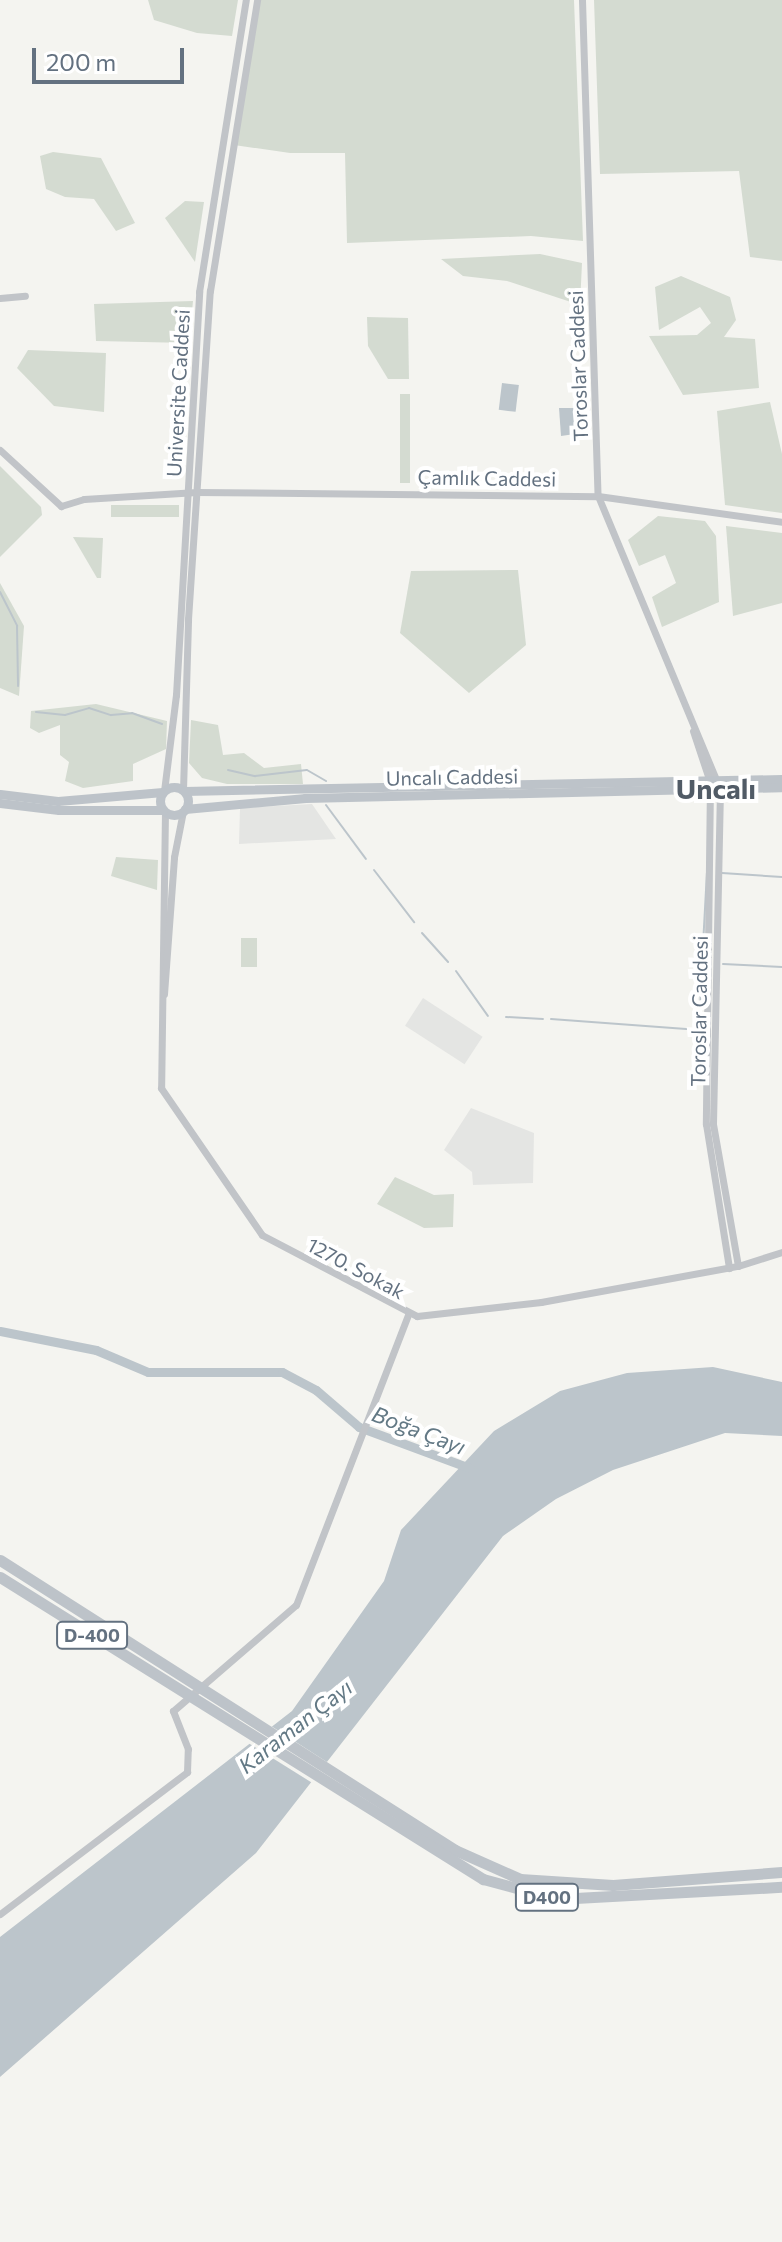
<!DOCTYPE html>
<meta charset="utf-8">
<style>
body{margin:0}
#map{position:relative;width:782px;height:2242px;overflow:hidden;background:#f4f4f0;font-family:Commissioner,sans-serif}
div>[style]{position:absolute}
.built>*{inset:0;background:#e4e5e3;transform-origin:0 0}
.green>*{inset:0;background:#d4dbd1;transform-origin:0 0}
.water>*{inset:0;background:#bcc5cb;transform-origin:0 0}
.pier>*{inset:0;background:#f4f4f0}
.stream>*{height:2px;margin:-1px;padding:0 1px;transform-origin:1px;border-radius:1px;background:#bcc5cb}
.river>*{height:9px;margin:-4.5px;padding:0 4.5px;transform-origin:4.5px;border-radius:4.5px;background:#bcc5cb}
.minor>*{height:7px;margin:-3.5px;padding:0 3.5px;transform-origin:3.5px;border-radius:3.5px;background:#c1c4c8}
.major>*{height:9px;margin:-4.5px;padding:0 4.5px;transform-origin:4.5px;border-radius:4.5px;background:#bdc3c9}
.major>.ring{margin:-4.5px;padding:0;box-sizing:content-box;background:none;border:9px solid #bdc3c9;border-radius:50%}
.highway>*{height:11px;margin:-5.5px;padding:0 5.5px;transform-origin:5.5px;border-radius:5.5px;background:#bdc3c9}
span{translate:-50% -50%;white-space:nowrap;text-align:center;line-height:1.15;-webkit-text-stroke:8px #fff;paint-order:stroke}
.shield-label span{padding:2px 6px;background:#fff;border:2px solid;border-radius:6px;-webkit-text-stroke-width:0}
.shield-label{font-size:18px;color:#637180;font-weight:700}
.street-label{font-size:20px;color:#637180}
.water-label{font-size:22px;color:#637985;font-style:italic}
.district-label{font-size:28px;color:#515b66;font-weight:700}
.scale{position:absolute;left:32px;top:48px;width:152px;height:36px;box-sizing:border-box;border:4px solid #637180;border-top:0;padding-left:10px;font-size:24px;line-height:28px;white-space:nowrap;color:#637180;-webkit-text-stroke:6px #fff;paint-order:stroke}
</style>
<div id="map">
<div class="built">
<i style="clip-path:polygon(312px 804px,336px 839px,239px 844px,240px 808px)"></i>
<i style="left:423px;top:998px;width:71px;height:33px;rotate:33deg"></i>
<i style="clip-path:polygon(471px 1108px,534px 1133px,533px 1183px,473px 1185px,472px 1172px,444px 1150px)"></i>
</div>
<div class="green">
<i style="clip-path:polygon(148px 0,238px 0,232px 36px,197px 33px,154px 20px)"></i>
<i style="clip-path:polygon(257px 0,574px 0,583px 241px,531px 236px,347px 243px,345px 153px,290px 153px,234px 145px)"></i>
<i style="clip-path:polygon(594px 0,782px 0,782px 261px,750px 257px,739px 171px,600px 174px)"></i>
<i style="clip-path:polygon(53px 152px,101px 158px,135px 223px,116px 231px,94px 199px,65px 197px,46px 189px,40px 156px)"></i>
<i style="clip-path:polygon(185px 201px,204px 202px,195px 262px,165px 218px)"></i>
<i style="clip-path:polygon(540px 254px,582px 263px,580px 305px,507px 281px,463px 276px,441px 259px)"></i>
<i style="clip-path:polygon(681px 276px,730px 297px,736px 320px,724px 337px,755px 339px,759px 388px,683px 395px,649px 336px,697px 335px,711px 323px,700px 307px,659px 330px,655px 287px)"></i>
<i style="clip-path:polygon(193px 301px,189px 343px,96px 341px,94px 304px)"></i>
<i style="clip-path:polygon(367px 317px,408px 318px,409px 379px,388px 379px,368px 346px)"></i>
<i style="clip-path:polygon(28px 350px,106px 353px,104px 412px,54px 406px,17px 368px)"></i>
<i style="left:400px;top:394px;width:10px;height:89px"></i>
<i style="clip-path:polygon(770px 402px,782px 454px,782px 513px,725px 505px,717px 411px)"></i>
<i style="clip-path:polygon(0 466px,41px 507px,42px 515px,0 557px)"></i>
<i style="left:111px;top:505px;width:68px;height:12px"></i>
<i style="clip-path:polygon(658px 516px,705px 521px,716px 536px,719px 602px,662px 627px,652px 597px,676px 583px,665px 555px,639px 566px,628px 540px)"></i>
<i style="clip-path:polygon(726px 526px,782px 533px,782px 603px,733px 616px)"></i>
<i style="clip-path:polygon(73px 537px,103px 538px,101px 578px,97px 578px)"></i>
<i style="clip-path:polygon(518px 570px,526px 645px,469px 693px,400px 633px,411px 571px)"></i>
<i style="clip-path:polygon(0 583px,24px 626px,19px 696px,0 688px)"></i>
<i style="clip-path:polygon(96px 704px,167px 721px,166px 749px,133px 764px,133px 781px,83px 788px,65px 781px,69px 762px,60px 755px,60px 725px,39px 733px,30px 728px,31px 711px)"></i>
<i style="clip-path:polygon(191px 720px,218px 725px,223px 755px,244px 753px,264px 768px,301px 764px,303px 784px,227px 784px,202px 778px,189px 763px)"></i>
<i style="clip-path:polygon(116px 857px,158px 860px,157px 890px,111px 876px)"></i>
<i style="left:241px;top:938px;width:16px;height:29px"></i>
<i style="clip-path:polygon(395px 1177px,434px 1195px,454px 1194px,453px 1227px,424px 1228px,377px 1204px)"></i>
</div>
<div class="water">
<i style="left:502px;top:383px;width:17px;height:27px;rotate:7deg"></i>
<i style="clip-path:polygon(559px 408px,575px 408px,575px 434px,561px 436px)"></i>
<i style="clip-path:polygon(713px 1367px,782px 1382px,782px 1436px,725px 1433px,613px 1470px,556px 1499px,503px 1536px,256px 1853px,0 2077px,0 1937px,292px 1711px,384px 1581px,401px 1530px,494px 1431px,560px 1391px,627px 1373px)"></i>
</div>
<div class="pier">
<i style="clip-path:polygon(268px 1724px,330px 1764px,314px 1784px,245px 1741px)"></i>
</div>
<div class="stream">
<i style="left:0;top:592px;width:38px;rotate:63deg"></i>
<i style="left:17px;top:626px;width:60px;rotate:89deg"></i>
<i style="left:36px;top:712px;width:29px;rotate:6deg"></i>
<i style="left:65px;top:715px;width:25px;rotate:-16deg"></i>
<i style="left:89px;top:708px;width:23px;rotate:18deg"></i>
<i style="left:111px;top:715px;width:21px;rotate:-5deg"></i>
<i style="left:132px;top:713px;width:32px;rotate:20deg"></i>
<i style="left:228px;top:770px;width:28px;rotate:13deg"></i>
<i style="left:255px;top:776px;width:52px;rotate:-6.6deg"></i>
<i style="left:307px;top:770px;width:22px;rotate:30deg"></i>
<i style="left:326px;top:805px;width:67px;rotate:53.5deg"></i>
<i style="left:374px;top:870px;width:66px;rotate:52.4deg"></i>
<i style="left:722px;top:873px;width:60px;rotate:3.8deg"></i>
<i style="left:422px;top:933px;width:39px;rotate:48deg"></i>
<i style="left:702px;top:964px;width:91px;rotate:-86.9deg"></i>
<i style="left:723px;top:964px;width:59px;rotate:2.9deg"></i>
<i style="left:456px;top:971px;width:55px;rotate:54.6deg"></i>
<i style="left:506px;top:1017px;width:37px;rotate:3deg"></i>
<i style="left:551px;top:1019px;width:149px;rotate:4.2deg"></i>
<i style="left:700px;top:1030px;width:57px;rotate:-89deg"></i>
</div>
<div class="river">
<i style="left:0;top:1331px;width:98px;rotate:11.2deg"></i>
<i style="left:96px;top:1350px;width:56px;rotate:22.9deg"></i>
<i style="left:148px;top:1372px;width:134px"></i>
<i style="left:282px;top:1372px;width:38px;rotate:28deg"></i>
<i style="left:316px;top:1390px;width:57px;rotate:40.7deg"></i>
<i style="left:359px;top:1427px;width:118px;rotate:20.3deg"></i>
</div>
<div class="minor">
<i style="left:582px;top:0;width:496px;rotate:88.2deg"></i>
<i style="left:598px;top:496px;width:317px;rotate:67.4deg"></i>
<i style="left:720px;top:789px;width:335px;rotate:91.2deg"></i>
<i style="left:713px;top:1124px;width:144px;rotate:80deg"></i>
<i style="left:0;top:298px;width:25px;rotate:-5deg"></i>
<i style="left:0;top:450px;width:83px;rotate:42.6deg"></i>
<i style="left:61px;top:506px;width:24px;rotate:-17deg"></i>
<i style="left:84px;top:499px;width:113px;rotate:-3.5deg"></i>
<i style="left:197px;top:492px;width:401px;rotate:0.6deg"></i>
<i style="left:598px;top:496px;width:186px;rotate:8deg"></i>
<i style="left:693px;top:731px;width:54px;rotate:71.6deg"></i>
<i style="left:710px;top:782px;width:342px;rotate:90.7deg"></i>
<i style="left:706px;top:1124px;width:146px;rotate:80.9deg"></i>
<i style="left:183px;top:790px;width:171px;rotate:-88.3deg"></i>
<i style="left:188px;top:619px;width:329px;rotate:-86.2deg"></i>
<i style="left:210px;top:291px;width:295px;rotate:-80.8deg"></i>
<i style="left:164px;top:791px;width:97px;rotate:-82.9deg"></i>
<i style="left:176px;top:695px;width:404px;rotate:-86.7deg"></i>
<i style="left:199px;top:292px;width:296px;rotate:-80.9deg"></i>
<i style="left:165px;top:811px;width:277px;rotate:90.8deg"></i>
<i style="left:161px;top:1088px;width:178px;rotate:55.5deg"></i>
<i style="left:262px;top:1235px;width:175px;rotate:27.6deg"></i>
<i style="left:417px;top:1316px;width:125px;rotate:-6.4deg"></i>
<i style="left:541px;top:1302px;width:200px;rotate:-10.4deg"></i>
<i style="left:738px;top:1266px;width:46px;rotate:-17.7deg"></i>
<i style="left:164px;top:994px;width:137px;rotate:-85.8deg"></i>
<i style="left:174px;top:857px;width:47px;rotate:-78.9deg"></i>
<i style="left:0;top:1914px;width:235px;rotate:-37.2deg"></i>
<i style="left:187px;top:1772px;width:23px;rotate:-88deg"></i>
<i style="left:188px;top:1749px;width:41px;rotate:-111.5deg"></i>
<i style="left:173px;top:1711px;width:162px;rotate:-40.8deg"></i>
<i style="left:296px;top:1605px;width:312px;rotate:-68.9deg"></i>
</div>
<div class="major">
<i class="ring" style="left:160px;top:787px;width:19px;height:19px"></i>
<i style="left:184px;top:791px;width:598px;rotate:-1.15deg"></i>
<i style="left:0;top:794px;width:58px;rotate:6.9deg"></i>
<i style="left:58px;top:801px;width:105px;rotate:-4.9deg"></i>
<i style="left:0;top:803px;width:59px;rotate:6.8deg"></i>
<i style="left:59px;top:810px;width:104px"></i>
<i style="left:185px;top:809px;width:121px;rotate:-5.2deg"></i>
<i style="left:305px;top:798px;width:477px;rotate:-1.3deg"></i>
</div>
<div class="highway">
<i style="left:0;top:1560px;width:540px;rotate:32.51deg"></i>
<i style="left:455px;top:1850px;width:71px;rotate:24deg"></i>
<i style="left:520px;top:1879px;width:93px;rotate:3.7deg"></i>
<i style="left:613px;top:1885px;width:169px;rotate:-4.4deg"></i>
<i style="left:0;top:1577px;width:570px;rotate:32.02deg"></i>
<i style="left:483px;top:1879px;width:77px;rotate:15.1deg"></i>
<i style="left:557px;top:1899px;width:225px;rotate:-3.1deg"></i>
</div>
<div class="shield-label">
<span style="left:92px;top:1635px">D-400</span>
<span style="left:547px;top:1897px">D400</span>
</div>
<div class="street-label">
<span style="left:578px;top:366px;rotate:-92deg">Toroslar Caddesi</span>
<span style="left:178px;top:393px;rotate:-87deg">Universite Caddesi</span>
<span style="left:487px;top:478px;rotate:1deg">Çamlık Caddesi</span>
<span style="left:452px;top:777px;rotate:-1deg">Uncalı Caddesi</span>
<span style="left:699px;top:1011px;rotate:-89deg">Toroslar Caddesi</span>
<span style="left:356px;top:1268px;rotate:28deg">1270. Sokak</span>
</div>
<div class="water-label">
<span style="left:419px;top:1430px;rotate:21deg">Boğa Çayı</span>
<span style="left:295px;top:1726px;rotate:-38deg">Karaman Çayı</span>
</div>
<div class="district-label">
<span style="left:716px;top:788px">Uncalı</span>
</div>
<div class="scale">200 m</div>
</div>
